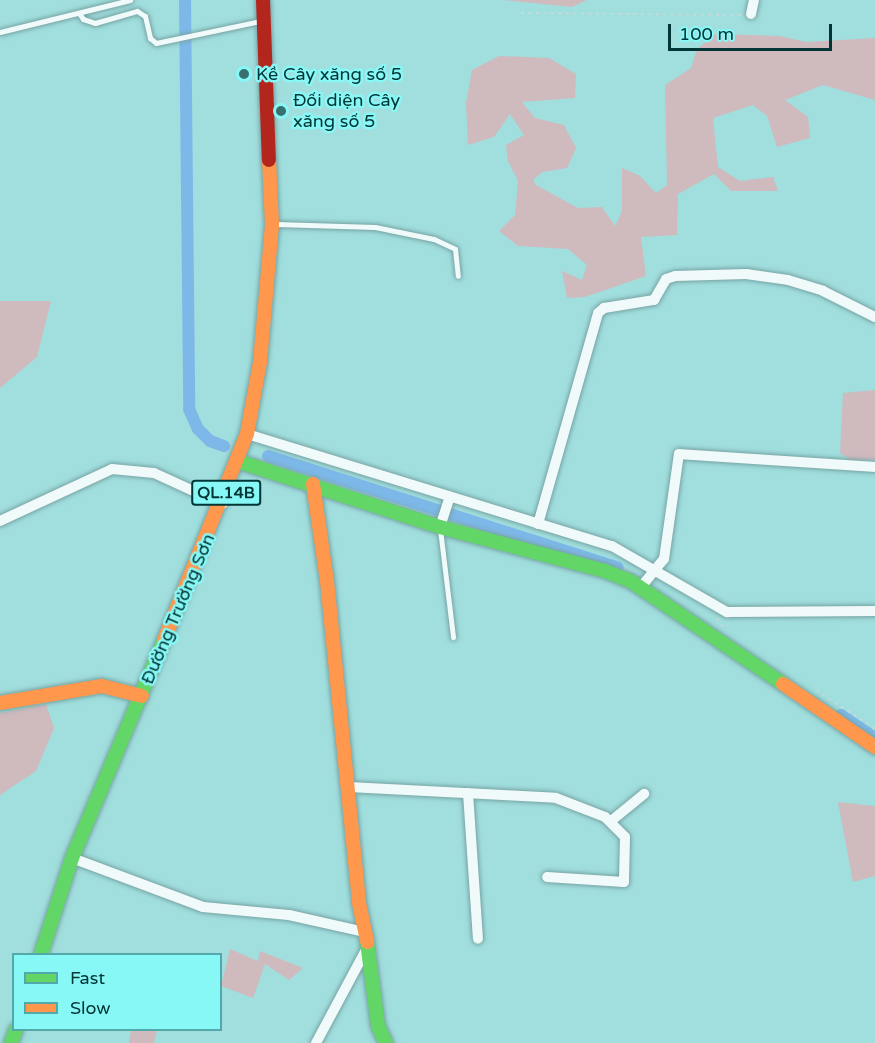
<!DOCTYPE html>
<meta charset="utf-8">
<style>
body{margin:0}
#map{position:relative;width:875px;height:1043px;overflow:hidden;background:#a1dede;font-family:"Varela Round",sans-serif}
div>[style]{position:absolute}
.green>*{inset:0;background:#cfbabe}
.canal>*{height:12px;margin:-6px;padding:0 6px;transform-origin:6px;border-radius:6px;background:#7db8e9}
.path>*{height:2px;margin-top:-1px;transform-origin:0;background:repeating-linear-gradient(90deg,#c5dad9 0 3px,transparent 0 7.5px)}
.roads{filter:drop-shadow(0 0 2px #78a4a4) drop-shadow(0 0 2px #78a4a4)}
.lane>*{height:5px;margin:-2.5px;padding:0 2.5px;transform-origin:2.5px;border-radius:2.5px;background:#f1fafa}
.street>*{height:10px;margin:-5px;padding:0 5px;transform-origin:5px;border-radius:5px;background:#f1fafa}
.fast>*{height:14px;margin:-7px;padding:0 7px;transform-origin:7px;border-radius:7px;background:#63d668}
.slow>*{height:14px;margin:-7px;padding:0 7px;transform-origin:7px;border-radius:7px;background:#ff974d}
.jam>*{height:14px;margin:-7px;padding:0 7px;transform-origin:7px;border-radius:7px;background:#b3261e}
.dots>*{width:16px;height:16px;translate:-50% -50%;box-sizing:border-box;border:3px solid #87f8f6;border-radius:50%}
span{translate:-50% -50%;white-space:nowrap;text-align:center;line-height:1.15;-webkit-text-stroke:5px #87f8f6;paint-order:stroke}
.shield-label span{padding:2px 4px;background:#87f8f6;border:2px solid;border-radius:4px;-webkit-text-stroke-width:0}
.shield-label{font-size:16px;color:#003535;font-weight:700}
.poi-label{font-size:18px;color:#003535}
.left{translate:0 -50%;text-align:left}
.street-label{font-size:18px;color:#003535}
.legend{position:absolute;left:12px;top:953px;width:210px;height:78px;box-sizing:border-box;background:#87f8f6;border:2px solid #51aaa9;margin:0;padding:8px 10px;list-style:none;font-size:18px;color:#003535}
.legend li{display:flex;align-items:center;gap:12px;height:30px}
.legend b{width:30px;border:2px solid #51aaa9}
.scale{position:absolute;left:668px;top:24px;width:164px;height:27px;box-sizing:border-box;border:3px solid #003535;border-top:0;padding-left:8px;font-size:18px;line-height:21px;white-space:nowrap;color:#003535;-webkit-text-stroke:4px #87f8f6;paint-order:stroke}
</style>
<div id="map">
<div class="green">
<i style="clip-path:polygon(503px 0,587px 0,572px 7px)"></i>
<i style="clip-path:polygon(716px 34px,780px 36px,806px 42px,875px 38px,875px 100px,823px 85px,785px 100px,808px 117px,810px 138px,777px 147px,767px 116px,753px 105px,713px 118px,718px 167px,740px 181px,773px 177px,778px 191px,731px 191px,714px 174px,678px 194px,677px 235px,641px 237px,646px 276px,585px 297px,567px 298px,562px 271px,582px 280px,587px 265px,568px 249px,518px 246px,499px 231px,515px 215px,518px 181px,508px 161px,506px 145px,524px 135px,510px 114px,494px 137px,468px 145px,466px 103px,472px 70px,499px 56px,549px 58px,576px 74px,575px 98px,522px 102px,535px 118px,564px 125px,576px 148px,567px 168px,542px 172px,533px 180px,536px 185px,578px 208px,602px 207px,615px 226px,622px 211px,622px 168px,640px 176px,656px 193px,667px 185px,665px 85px,691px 68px,697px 49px)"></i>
<i style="clip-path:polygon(0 301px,51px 301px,37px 357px,0 388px)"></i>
<i style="clip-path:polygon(875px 390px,875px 460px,851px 460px,840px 453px,843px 393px)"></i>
<i style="clip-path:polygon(46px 704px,54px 728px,36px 771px,0 795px,0 713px)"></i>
<i style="clip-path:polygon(838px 802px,875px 806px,875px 876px,853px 882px)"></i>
<i style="clip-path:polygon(230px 949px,258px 961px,260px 951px,303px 968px,289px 980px,265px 964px,253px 998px,221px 986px)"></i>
<i style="clip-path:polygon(131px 1030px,157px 1030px,154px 1043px,129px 1043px)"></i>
</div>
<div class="canal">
<i style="left:185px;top:0;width:409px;rotate:89.4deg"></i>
<i style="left:189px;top:409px;width:22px;rotate:66deg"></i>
<i style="left:198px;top:429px;width:17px;rotate:45deg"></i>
<i style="left:210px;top:441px;width:15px;rotate:20deg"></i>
<i style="left:268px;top:456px;width:367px;rotate:17.7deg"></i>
<i style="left:841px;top:715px;width:41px;rotate:34.1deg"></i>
</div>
<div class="path">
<i style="left:521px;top:13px;width:221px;rotate:0.5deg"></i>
<i style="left:717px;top:618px;width:12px;rotate:55deg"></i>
<i style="left:816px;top:690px;width:71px;rotate:33.5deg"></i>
</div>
<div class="roads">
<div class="lane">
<i style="left:79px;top:13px;width:7px;rotate:56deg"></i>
<i style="left:83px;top:19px;width:13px;rotate:18deg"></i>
<i style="left:95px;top:23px;width:44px;rotate:-15.9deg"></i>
<i style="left:137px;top:11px;width:9px;rotate:32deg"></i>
<i style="left:145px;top:16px;width:23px;rotate:77deg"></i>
<i style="left:150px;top:38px;width:8px;rotate:40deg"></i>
<i style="left:156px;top:43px;width:106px;rotate:-11.9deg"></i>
<i style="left:0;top:32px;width:134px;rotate:-13.8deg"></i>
<i style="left:276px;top:224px;width:99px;rotate:1.7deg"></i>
<i style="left:375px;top:227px;width:60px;rotate:11.5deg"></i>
<i style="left:434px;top:239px;width:23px;rotate:25deg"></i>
<i style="left:455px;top:249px;width:27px;rotate:84deg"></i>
<i style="left:440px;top:529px;width:109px;rotate:83.1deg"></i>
</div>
<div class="street">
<i style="left:751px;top:14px;width:14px;rotate:-78deg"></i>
<i style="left:247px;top:434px;width:382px;rotate:17.1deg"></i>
<i style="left:612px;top:546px;width:133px;rotate:29.9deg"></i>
<i style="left:727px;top:612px;width:148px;rotate:-0.4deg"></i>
<i style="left:0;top:521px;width:123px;rotate:-24.9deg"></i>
<i style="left:112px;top:469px;width:42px;rotate:5.4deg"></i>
<i style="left:154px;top:473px;width:75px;rotate:24.5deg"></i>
<i style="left:538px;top:524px;width:219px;rotate:-74.1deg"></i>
<i style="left:598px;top:313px;width:8px;rotate:-40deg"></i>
<i style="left:604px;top:308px;width:51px;rotate:-9.1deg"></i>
<i style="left:654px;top:300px;width:24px;rotate:-60deg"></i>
<i style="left:666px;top:279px;width:9px;rotate:-18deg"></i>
<i style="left:675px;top:276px;width:71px;rotate:-1.6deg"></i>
<i style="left:746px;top:274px;width:42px;rotate:8.1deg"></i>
<i style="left:788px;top:280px;width:37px;rotate:17deg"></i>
<i style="left:823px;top:291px;width:58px;rotate:26.6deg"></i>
<i style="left:440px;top:527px;width:32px;rotate:-72deg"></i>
<i style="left:641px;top:587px;width:36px;rotate:-51deg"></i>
<i style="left:664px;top:559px;width:106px;rotate:-81.9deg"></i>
<i style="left:679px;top:454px;width:196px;rotate:3.8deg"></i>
<i style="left:349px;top:787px;width:207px;rotate:3deg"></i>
<i style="left:556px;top:798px;width:53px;rotate:21.2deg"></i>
<i style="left:605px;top:817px;width:28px;rotate:45deg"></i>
<i style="left:625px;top:837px;width:45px;rotate:91.3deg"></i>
<i style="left:624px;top:882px;width:77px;rotate:-176.3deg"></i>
<i style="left:468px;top:793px;width:146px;rotate:86.1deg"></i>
<i style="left:611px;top:821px;width:43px;rotate:-39.3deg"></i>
<i style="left:72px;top:858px;width:140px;rotate:20.5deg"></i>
<i style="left:203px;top:907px;width:86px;rotate:5.3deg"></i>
<i style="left:289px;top:915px;width:78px;rotate:12.6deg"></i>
<i style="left:316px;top:1043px;width:110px;rotate:-61.8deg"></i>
</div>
<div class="fast">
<i style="left:237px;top:461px;width:213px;rotate:18deg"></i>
<i style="left:440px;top:527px;width:171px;rotate:14.9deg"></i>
<i style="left:605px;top:571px;width:29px;rotate:22deg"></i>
<i style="left:632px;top:582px;width:182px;rotate:34deg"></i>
<i style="left:367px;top:942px;width:85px;rotate:82.5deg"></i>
<i style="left:378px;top:1026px;width:19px;rotate:65deg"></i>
<i style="left:41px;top:954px;width:101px;rotate:-72.1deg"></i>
<i style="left:72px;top:858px;width:237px;rotate:-67.1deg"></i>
<i style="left:11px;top:1043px;width:14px;rotate:-69deg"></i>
</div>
<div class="slow">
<i style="left:313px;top:484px;width:98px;rotate:81.8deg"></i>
<i style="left:327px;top:581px;width:324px;rotate:84.3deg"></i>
<i style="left:359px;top:903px;width:40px;rotate:78deg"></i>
<i style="left:164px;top:640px;width:222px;rotate:-68.1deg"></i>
<i style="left:247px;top:434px;width:73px;rotate:-79.8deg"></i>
<i style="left:260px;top:362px;width:138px;rotate:-85deg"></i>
<i style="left:272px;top:225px;width:65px;rotate:-92.6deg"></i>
<i style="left:783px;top:684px;width:112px;rotate:34.4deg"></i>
<i style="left:0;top:703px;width:103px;rotate:-9.5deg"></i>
<i style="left:102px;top:686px;width:41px;rotate:14deg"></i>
</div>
<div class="jam">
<i style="left:263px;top:0;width:160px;rotate:87.9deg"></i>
</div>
</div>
<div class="dots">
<i style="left:244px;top:74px;background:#387070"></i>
<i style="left:281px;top:111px;background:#387070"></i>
</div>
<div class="shield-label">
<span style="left:226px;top:493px">QL.14B</span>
</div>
<div class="poi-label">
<span class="left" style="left:256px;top:74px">Kề Cây xăng số 5</span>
<span class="left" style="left:293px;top:111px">Đối diện Cây<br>xăng số 5</span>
</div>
<div class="street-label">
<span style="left:178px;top:609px;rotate:-67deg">Đường Trường Sơn</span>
</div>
<ul class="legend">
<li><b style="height:8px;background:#63d668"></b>Fast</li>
<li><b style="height:8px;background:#ff974d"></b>Slow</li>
</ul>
<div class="scale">100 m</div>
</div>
